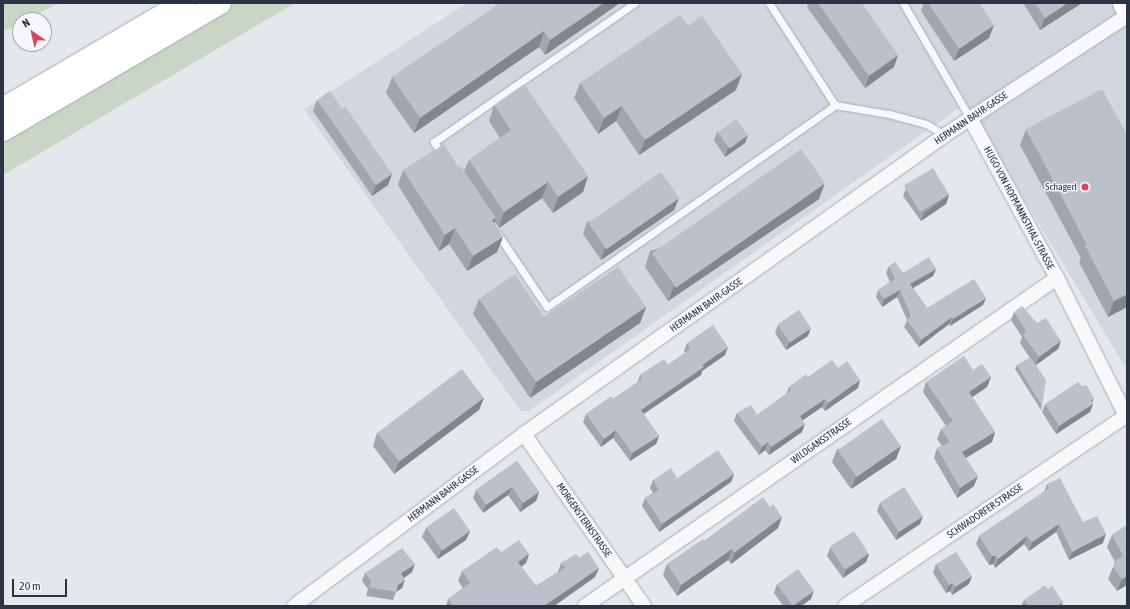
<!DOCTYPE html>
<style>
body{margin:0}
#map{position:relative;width:1130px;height:609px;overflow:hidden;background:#e4e7ec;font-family:"Asap Condensed",sans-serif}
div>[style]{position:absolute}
.built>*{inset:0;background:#d2d6de}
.green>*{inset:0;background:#c9d6c5}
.roads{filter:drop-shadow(0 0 1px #a9aeb7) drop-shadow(0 0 1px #a9aeb7)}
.service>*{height:7px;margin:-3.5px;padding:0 3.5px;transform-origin:3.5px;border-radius:3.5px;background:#f7f8fa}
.minor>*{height:14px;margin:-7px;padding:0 7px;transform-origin:7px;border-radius:7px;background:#f7f8fa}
.primary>*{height:22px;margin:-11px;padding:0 11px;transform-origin:11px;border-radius:11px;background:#fff}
.motorway>*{height:22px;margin:-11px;padding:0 11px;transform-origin:11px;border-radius:11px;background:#fff}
.wall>*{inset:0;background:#a1a5ae}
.shaded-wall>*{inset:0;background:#83868d}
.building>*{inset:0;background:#bbc0ca;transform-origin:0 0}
.dots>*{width:11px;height:11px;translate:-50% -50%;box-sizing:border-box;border:2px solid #f4f6f9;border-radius:50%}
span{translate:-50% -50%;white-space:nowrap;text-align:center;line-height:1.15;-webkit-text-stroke:3px #f4f6f9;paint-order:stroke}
.street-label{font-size:10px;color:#2b3445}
.poi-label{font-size:10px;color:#2b3445}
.right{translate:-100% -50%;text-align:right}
.frame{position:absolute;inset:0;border:4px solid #2b3445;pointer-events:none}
.north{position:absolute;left:12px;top:12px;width:40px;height:40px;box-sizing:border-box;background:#f4f6f9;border:1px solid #a4a8b1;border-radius:50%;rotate:326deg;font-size:11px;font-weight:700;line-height:16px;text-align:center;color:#2b3445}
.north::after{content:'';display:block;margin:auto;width:14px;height:18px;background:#d1495b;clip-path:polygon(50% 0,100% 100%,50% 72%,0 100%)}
.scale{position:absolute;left:12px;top:579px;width:55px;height:18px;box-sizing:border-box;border:2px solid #2b3445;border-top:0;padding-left:5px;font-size:12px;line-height:14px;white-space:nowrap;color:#2b3445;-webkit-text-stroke:3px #f4f6f9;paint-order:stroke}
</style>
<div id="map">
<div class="built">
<i style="clip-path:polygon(467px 3px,1127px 3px,1127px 370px,966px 103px,529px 411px,521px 411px,304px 109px)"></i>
</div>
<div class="green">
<i style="clip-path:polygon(3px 3px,59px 3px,26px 20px,20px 20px,20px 23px,3px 32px)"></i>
<i style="clip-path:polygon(232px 3px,295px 3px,3px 175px,3px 138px)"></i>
</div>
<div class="roads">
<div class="service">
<i style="left:903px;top:3px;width:133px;rotate:59.8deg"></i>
<i style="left:835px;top:105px;width:55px;rotate:9.5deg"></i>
<i style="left:889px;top:114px;width:38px;rotate:15deg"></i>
<i style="left:926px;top:124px;width:22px;rotate:30deg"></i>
<i style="left:443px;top:156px;width:17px;rotate:-123deg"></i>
<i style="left:434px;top:142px;width:244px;rotate:-34.7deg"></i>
<i style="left:497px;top:233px;width:89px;rotate:56deg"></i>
<i style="left:547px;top:307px;width:352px;rotate:-35deg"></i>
<i style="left:835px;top:105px;width:121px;rotate:-122.9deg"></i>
</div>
<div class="minor">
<i style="left:970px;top:118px;width:182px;rotate:61.5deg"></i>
<i style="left:1057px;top:278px;width:157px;rotate:63.4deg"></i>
<i style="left:524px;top:434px;width:210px;rotate:55.1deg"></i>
<i style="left:294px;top:606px;width:287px;rotate:-36.8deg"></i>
<i style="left:524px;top:434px;width:516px;rotate:-35.38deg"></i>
<i style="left:945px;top:135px;width:217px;rotate:-33.2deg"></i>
<i style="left:585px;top:606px;width:575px;rotate:-34.8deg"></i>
<i style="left:845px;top:606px;width:339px;rotate:-34.1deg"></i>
</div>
<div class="primary">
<i style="left:1124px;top:3px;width:7px;rotate:63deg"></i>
</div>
<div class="motorway">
<i style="left:3px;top:109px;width:210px;rotate:-30.4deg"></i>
<i style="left:3px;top:130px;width:251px;rotate:-30.3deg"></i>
</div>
</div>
<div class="wall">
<i style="clip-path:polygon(526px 3px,620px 3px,545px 55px,539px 47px,414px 133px,386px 93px,392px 77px)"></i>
<i style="clip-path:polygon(809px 3px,862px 3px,894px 67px,865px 88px,807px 7px)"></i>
<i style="clip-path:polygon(924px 3px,979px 3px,989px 38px,954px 61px,921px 11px)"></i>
<i style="clip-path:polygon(1023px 3px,1082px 3px,1040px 30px)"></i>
<i style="clip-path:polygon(688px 26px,736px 90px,639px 155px,616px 121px,598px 134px,574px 98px,580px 83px)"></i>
<i style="clip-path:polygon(317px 100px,392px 174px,388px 185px,372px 196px,313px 111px)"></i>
<i style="clip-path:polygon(494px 105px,583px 192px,553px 213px,542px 198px,499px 228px,495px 222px,494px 223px,503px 237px,497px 252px,467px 271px,449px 244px,439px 251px,398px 185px,403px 170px,458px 167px,464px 171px,469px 160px,500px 138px,489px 121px)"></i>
<i style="clip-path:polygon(1026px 129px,1127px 307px,1108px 317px,1079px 262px,1081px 258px,1020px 145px)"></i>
<i style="clip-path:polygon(717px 132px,745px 143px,725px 157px,714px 140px)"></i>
<i style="clip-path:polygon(906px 188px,949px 195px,946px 204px,921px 221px,903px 196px)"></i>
<i style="clip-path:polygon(679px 198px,674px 210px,601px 260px,583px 234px,587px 222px)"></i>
<i style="clip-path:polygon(819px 199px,668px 301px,645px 267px,650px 251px)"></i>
<i style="clip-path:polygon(889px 266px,903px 273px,936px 269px,933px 276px,913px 288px,927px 308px,983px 305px,950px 326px,949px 324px,919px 347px,904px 327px,907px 320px,897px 297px,882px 307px,876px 297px,878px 290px,890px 282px,886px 273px)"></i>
<i style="clip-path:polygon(479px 299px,544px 317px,646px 307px,640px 323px,530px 398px,473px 314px)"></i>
<i style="clip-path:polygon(1014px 312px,1037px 323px,1061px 341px,1058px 349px,1036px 365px,1042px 406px,1041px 410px,1015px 369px,1017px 365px,1030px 358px,1020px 343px,1022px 337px,1011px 320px)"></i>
<i style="clip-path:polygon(778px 325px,808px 336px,786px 350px,775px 333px)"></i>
<i style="clip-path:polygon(687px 343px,725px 355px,702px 371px,701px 375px,643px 414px,659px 436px,656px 444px,630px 461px,613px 438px,601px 447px,583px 422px,586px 414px,613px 399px,637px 383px,640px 375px,668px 365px,685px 353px,684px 351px)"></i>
<i style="clip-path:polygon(838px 368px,858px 388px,825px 411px,822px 407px,803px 420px,802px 432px,769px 455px,765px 450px,759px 455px,734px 421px,737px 413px,757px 415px,786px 394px,789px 387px,808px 377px)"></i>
<i style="clip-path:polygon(973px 370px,991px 377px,987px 387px,972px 397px,995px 432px,992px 442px,966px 458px,974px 486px,957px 498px,934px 458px,937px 448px,942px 446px,937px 439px,941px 429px,946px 426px,923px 392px,926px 382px)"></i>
<i style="clip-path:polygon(484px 398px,479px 410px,394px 474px,373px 446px,377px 433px)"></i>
<i style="clip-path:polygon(1092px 402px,1093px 404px,1090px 412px,1056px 434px,1042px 412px,1045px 404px)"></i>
<i style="clip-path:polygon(901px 446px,896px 459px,851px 489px,832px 462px,837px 449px)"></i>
<i style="clip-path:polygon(517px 461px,539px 492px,536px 501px,520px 512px,508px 495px,483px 513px,473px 498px,476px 490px)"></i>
<i style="clip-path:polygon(734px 474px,731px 482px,659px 532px,642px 506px,645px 498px,653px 493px,650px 488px,653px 480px,677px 478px)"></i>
<i style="clip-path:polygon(1047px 484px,1103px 543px,1069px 560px,1056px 532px,1029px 551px,1024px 544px,995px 568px,993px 564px,989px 565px,976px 544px,979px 536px,1044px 492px)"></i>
<i style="clip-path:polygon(880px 503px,920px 524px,896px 540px,877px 511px)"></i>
<i style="clip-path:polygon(770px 507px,782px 517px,778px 528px,731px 564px,728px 560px,677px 596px,663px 575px,667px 564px,704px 541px)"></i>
<i style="clip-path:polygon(1127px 525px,1127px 585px,1117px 591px,1108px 579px,1113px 567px,1114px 566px,1115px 562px,1107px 547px,1112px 535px)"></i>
<i style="clip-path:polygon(426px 528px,470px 531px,466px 540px,438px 559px,422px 537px)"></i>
<i style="clip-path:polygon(830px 548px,869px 554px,866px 562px,843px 578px,827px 556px)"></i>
<i style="clip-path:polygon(501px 552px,529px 554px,526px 563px,521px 567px,536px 586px,558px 572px,561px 563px,579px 558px,599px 568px,595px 577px,554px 606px,446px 606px,448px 599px,463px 588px,458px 581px,462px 571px)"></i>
<i style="clip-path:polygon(936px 564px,969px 584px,952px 595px,950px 591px,946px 593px,933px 573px)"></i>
<i style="clip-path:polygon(412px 572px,404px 578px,402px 588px,396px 592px,393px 600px,366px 596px,368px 589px,362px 581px,365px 573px)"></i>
<i style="clip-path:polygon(777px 584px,811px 599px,801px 606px,783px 606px,774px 593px)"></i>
<i style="clip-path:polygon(1048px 589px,1063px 602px,1061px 606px,1021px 606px,1024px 600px)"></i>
</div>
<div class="shaded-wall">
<i style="clip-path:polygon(604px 3px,620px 3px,545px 55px,550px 40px)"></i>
<i style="clip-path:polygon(1068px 3px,1082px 3px,1040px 30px,1045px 18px)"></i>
<i style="clip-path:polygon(994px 25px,989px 38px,954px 61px,959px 49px)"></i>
<i style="clip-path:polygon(544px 31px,539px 47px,414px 133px,420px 118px)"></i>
<i style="clip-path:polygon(898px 55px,894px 67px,865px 88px,869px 76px)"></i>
<i style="clip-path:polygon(742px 74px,736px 90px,639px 155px,645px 140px)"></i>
<i style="clip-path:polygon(622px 106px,616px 121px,598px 134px,604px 118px)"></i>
<i style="clip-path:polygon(748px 135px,745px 143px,725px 157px,728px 148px)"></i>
<i style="clip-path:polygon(392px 174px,388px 185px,372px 196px,376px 185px)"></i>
<i style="clip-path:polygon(588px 176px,583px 192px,553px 213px,558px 197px)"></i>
<i style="clip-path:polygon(548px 182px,542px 198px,499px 228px,504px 212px)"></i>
<i style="clip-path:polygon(825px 183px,819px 199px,668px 301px,674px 286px)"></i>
<i style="clip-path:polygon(949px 195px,946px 204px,921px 221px,924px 213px)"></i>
<i style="clip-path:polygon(679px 198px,674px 210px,601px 260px,605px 248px)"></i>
<i style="clip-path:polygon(496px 218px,491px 233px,492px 220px)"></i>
<i style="clip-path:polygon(455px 228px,449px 244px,439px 251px,445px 235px)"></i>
<i style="clip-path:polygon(503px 237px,497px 252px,467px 271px,473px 256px)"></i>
<i style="clip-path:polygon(936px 269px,933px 276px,908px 291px,910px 284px)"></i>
<i style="clip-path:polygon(900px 290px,897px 297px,882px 307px,884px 299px)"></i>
<i style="clip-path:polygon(1127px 294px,1127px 307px,1108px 317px,1114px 301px)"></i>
<i style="clip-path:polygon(986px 298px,983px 305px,950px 326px,953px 319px)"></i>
<i style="clip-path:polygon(646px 307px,640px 323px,530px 398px,536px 382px)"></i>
<i style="clip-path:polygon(952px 317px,949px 324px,919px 347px,921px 340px)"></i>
<i style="clip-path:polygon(811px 328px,808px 336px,786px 350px,789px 342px)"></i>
<i style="clip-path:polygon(1061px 341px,1058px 349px,1036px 365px,1039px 357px)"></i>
<i style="clip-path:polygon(728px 347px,725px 355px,702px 371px,701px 375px,638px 418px,641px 410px)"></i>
<i style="clip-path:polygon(991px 377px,987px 387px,965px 402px,969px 392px)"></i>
<i style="clip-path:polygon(860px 380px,858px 388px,825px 411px,828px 403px)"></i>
<i style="clip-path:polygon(484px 398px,479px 410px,394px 474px,399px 462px)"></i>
<i style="clip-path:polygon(1094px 398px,1091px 405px,1093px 404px,1090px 412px,1056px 434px,1059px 426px)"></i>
<i style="clip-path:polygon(825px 399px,822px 407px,797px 424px,800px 416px)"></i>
<i style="clip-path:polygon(805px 424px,802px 432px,769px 455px,771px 447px)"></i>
<i style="clip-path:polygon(616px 430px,613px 438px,601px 447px,604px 439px)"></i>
<i style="clip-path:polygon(995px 432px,992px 442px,959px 462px,962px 452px)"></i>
<i style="clip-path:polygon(659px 436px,656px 444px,630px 461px,632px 453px)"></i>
<i style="clip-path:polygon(768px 442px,765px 450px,759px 455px,762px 447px)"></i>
<i style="clip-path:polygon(901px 446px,896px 459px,851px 489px,856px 477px)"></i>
<i style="clip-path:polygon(734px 474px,731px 482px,659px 532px,662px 524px)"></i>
<i style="clip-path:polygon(978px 476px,974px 486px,957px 498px,960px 488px)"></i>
<i style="clip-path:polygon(512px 487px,508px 495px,483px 513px,486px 505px)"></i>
<i style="clip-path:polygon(539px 492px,536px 501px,520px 512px,523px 503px)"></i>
<i style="clip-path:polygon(923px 516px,920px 524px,896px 540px,899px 531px)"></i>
<i style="clip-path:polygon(782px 517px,778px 528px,731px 564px,734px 553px)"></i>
<i style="clip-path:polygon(1059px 524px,1056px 532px,1029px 551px,1032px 542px)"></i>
<i style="clip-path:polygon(470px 531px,466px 540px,438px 559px,441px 551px)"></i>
<i style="clip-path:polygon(1106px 534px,1103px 543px,1069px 560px,1072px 552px)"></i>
<i style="clip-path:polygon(1027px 536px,1024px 544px,995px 568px,998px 559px)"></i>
<i style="clip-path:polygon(732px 549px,728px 560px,677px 596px,681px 585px)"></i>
<i style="clip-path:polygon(529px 554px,526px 563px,515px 571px,518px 562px)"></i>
<i style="clip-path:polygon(869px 554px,866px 562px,843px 578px,846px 570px)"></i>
<i style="clip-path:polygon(992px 556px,996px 556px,993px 564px,989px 565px)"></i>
<i style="clip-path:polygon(415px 564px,412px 572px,398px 582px,401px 573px)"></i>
<i style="clip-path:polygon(599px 568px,595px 577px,554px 606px,544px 606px)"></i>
<i style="clip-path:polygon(972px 576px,969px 584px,952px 595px,955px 587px)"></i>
<i style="clip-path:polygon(1127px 576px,1127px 585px,1117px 591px,1122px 579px)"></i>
<i style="clip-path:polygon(405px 580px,402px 588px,396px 592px,398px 585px)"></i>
<i style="clip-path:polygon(953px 583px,950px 591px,946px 593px,949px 585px)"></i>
<i style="clip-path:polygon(814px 591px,811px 599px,801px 606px,792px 606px)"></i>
<i style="clip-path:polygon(1063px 602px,1061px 606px,1057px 606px)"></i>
</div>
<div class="building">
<i style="clip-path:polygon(500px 3px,604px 3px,550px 40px,544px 31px,420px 118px,392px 77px)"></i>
<i style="clip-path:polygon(818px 3px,862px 3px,898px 55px,869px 76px)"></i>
<i style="clip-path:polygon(928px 3px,979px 3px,994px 25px,959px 49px)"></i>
<i style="clip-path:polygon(1035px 3px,1068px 3px,1045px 18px)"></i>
<i style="clip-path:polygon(680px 15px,688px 26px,702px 16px,742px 74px,645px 140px,622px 106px,604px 118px,580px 83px)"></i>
<i style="clip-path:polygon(524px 84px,588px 176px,558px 197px,548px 182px,504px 212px,469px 160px,511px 130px,494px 105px)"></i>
<i style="clip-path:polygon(1102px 89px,1127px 135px,1127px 294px,1114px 301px,1085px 246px,1087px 245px,1026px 129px)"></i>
<i style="clip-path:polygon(330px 91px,342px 109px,345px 106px,392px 174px,376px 185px,317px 100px)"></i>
<i style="left:736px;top:119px;width:20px;height:23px;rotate:53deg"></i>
<i style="clip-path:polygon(444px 144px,458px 167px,460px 165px,496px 218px,492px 220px,503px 237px,473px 256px,455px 228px,445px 235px,403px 170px)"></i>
<i style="left:801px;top:149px;width:42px;height:182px;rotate:55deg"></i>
<i style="left:933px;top:168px;width:31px;height:34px;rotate:59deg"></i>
<i style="left:661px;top:172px;width:32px;height:89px;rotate:55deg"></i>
<i style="clip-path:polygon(929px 257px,936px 269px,910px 284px,927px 308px,974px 279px,986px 298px,953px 319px,952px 317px,921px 340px,907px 320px,911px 316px,900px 290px,884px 299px,878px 290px,895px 279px,889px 266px,895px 262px,903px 273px)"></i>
<i style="clip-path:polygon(618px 267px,646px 307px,536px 382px,479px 299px,515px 274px,544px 317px)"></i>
<i style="clip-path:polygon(1022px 306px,1037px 323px,1046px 318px,1061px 341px,1039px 357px,1023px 335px,1026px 331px,1014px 312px)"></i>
<i style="left:799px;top:310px;width:22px;height:26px;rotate:56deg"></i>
<i style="clip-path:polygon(713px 325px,728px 347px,702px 365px,704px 367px,641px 410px,659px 436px,632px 453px,616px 430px,604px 439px,586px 414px,611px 396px,613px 399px,642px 379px,640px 375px,664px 359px,668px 365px,690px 349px,687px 343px)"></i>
<i style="clip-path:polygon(964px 356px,973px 370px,982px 364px,991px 377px,969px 392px,995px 432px,962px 452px,978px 476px,960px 488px,937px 448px,950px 442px,941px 429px,953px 421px,926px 382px)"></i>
<i style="clip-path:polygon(1031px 358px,1046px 380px,1042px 406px,1017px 365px)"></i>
<i style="clip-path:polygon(832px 360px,838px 368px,847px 361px,860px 380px,828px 403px,825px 399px,800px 416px,805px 424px,771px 447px,768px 442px,762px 447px,737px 413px,751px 405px,757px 415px,791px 390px,789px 387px,806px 374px,808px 377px)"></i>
<i style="left:462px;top:369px;width:36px;height:106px;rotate:53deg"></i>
<i style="clip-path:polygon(1078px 382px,1082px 386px,1086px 385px,1094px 398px,1091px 400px,1093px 404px,1059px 426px,1045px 404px)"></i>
<i style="left:882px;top:419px;width:33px;height:54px;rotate:55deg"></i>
<i style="clip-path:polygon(718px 450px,734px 474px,662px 524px,645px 498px,659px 490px,653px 480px,671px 468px,677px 478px)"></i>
<i style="clip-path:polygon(517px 461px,539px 492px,523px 503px,512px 487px,486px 505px,476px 490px)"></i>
<i style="clip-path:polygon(1060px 478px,1083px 522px,1097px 516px,1106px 534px,1072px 552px,1059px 524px,1032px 542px,1027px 536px,998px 559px,996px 556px,992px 556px,979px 536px,1049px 488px,1047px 484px)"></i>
<i style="left:904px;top:487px;width:35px;height:29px;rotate:57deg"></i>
<i style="clip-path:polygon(763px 497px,770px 507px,773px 504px,782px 517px,734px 553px,732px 549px,681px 585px,667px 564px,703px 539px,704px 541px)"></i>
<i style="left:454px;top:508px;width:28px;height:34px;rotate:55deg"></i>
<i style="clip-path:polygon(1127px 525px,1127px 576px,1122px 579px,1113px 567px,1116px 564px,1116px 560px,1123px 556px,1112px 535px)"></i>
<i style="left:854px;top:531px;width:27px;height:29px;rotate:57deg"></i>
<i style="clip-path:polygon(519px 540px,529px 554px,518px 562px,536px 586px,565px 568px,561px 563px,576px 554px,579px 558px,588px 552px,599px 568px,544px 606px,453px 606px,448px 599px,470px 583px,462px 571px,497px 547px,501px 552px)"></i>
<i style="clip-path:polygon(402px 548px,415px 564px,401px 573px,405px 580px,398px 585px,396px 592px,369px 587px,371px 581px,365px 573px)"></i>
<i style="clip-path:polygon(956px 552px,972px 576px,955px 587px,953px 583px,949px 585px,936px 564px)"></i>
<i style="left:798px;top:569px;width:27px;height:26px;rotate:54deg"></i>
<i style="clip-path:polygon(1045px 585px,1048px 589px,1052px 586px,1063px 602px,1057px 606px,1028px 606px,1024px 600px)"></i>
<i style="clip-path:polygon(728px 604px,730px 606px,725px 606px)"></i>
</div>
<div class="dots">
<i style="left:1085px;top:187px;background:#d1495b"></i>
</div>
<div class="street-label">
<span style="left:971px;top:118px;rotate:-34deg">HERMANN BAHR-GASSE</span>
<span style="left:1019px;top:208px;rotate:62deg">HUGO VON HOFMANNSTHAL-STRASSE</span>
<span style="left:706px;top:305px;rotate:-35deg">HERMANN BAHR-GASSE</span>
<span style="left:821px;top:441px;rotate:-35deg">WILDGANSSTRASSE</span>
<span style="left:443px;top:494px;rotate:-37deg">HERMANN BAHR-GASSE</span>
<span style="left:985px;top:511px;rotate:-34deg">SCHWADORFER STRASSE</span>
<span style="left:584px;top:520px;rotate:55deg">MORGENSTERNSTRASSE</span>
</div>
<div class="poi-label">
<span class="right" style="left:1077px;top:187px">Schagerl</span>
</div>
<div class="frame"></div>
<div class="north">N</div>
<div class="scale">20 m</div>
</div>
